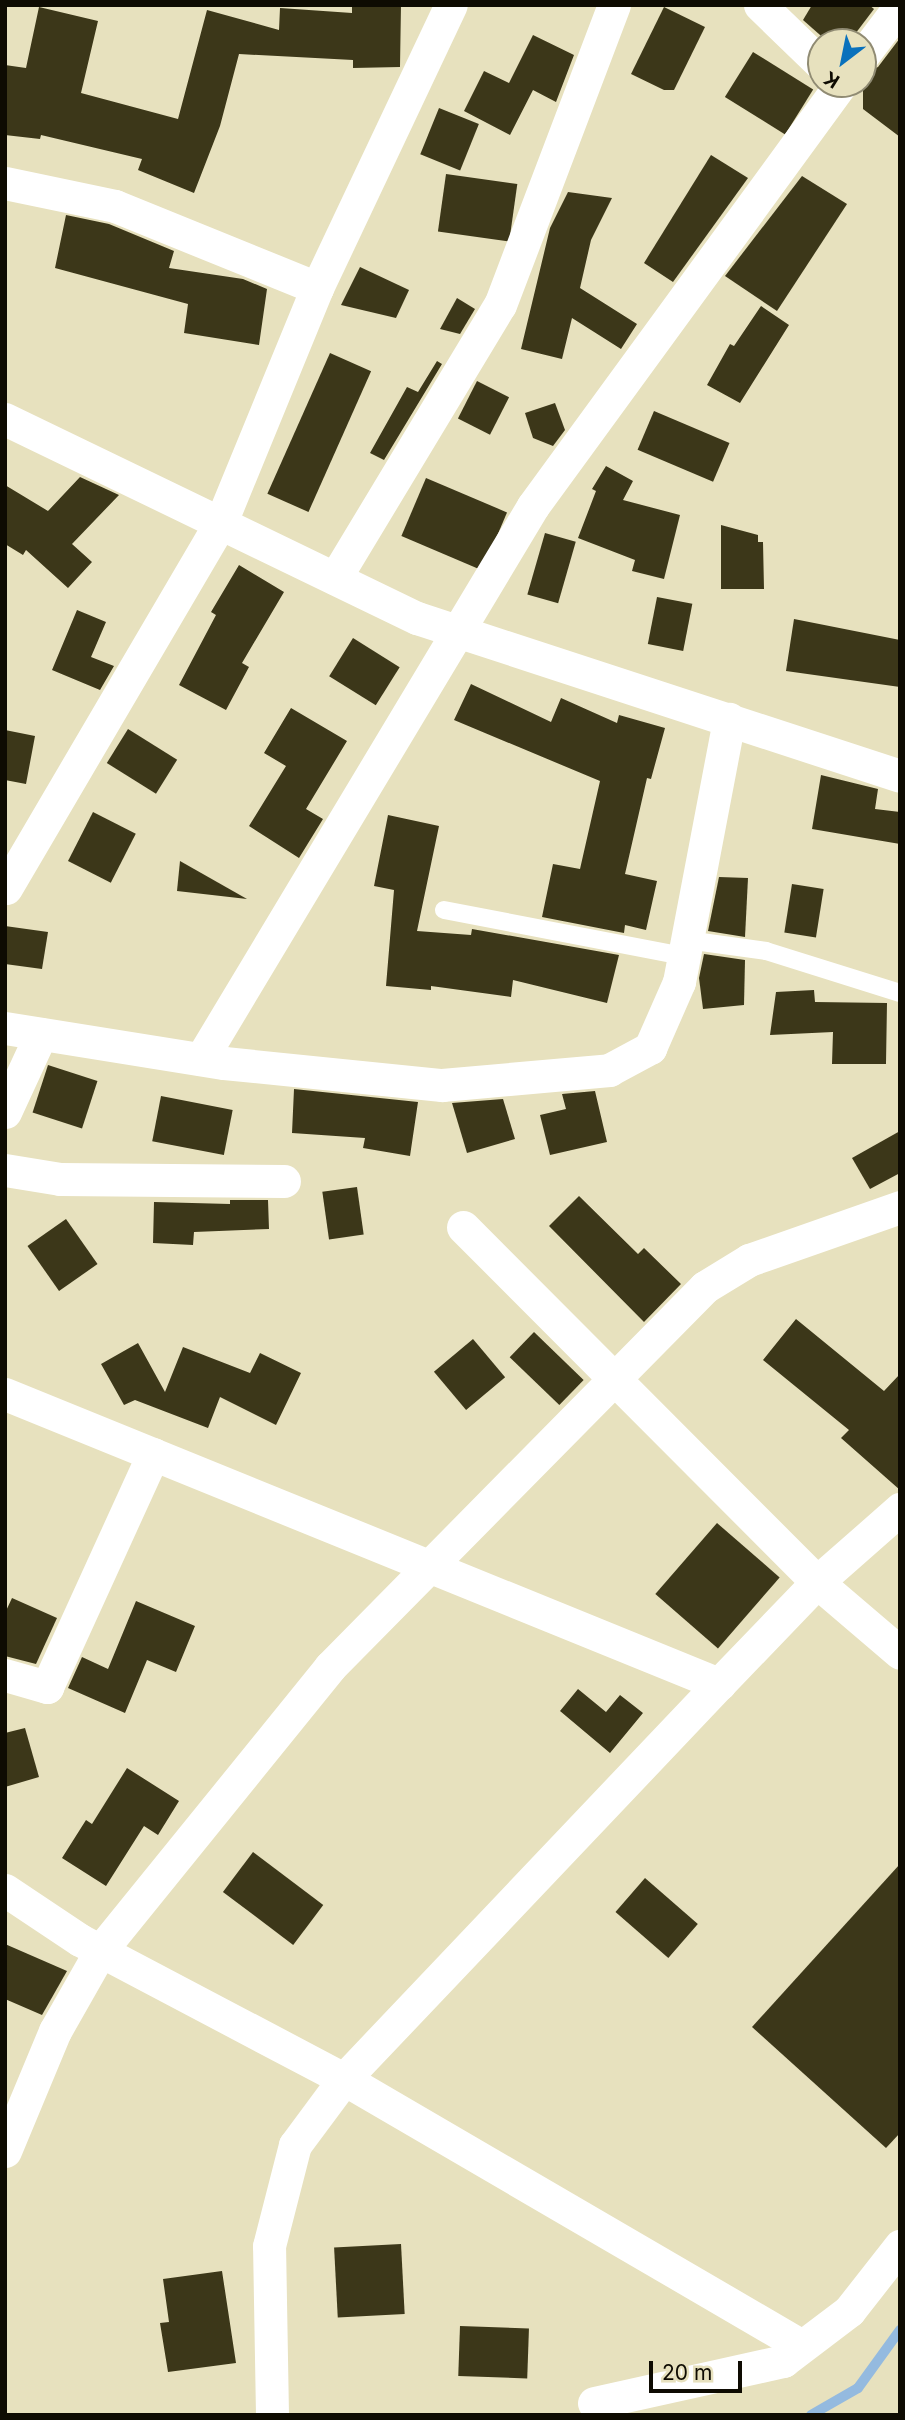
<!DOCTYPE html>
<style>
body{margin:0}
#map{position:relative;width:905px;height:2420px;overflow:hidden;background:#e7e1be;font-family:Inter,sans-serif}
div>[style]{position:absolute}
.stream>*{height:10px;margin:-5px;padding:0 5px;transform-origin:5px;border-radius:5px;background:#94badf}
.building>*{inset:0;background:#3c3719;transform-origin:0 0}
.service>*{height:18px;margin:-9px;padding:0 9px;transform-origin:9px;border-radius:9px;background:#fff}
.minor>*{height:33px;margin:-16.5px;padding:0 16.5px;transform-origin:16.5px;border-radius:16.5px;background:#fff}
span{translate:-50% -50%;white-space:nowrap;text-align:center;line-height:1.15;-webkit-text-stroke:7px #e7e1be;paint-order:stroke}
.frame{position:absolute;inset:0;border:7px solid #0e0b02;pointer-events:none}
.north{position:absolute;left:807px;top:28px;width:70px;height:70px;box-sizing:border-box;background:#e7e1be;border:2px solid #908b73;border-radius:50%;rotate:212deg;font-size:19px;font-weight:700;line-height:28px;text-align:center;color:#0e0b02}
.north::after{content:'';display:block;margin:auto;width:24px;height:32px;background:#0a71bc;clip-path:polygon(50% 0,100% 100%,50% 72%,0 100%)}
.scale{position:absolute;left:649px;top:2361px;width:93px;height:32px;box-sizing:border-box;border:4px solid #0e0b02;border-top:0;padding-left:9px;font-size:21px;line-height:24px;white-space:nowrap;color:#0e0b02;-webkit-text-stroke:5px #e7e1be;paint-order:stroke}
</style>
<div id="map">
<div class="stream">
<i style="left:811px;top:2415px;width:54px;rotate:-29.9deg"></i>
<i style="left:858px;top:2388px;width:72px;rotate:-54.1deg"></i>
</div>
<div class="building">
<i style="clip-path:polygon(352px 5px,401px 5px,400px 67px,353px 68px,353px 60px,239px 54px,220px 126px,194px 193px,138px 170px,142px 159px,41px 135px,40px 139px,5px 135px,5px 65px,26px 68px,39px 7px,98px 21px,81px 93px,178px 119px,207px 10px,279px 30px,280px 8px,352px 13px)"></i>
<i style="clip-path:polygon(812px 5px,869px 5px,874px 9px,849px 42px,828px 42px,803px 20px)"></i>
<i style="clip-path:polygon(664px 7px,705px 27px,674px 90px,664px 90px,631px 74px)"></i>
<i style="clip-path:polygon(533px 35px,574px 55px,556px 102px,533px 90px,510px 135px,464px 111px,484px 71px,509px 83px)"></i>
<i style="clip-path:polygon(900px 38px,900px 137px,863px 109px,863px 74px,878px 67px)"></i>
<i style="left:753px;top:52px;width:71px;height:53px;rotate:32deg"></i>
<i style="left:439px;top:108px;width:43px;height:50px;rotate:22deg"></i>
<i style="clip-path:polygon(711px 155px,748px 178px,673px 282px,644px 263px)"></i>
<i style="left:446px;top:174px;width:72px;height:58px;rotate:8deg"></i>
<i style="clip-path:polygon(802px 176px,847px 204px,777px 311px,725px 276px)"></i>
<i style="clip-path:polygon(568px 192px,612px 198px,591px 240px,580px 288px,637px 324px,621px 349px,572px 318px,562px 359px,521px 349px,550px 228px)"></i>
<i style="clip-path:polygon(66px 215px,109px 224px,174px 251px,169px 268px,243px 279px,267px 289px,259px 345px,184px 333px,188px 304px,55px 268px)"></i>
<i style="clip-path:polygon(360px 267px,409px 290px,396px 318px,341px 305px)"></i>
<i style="clip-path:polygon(457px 298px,475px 309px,460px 334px,440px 329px)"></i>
<i style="clip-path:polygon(761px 306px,789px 325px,740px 403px,707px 385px,730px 344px,734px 346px)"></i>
<i style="left:330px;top:353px;width:45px;height:154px;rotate:24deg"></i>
<i style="clip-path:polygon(437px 361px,442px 364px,384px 460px,370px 453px,407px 387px,418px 392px)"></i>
<i style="left:477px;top:381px;width:36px;height:42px;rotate:27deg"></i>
<i style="clip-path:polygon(555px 403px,565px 430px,553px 446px,533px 438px,525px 413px)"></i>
<i style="left:654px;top:411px;width:82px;height:42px;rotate:23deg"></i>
<i style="clip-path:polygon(606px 466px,633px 481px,623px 500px,680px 515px,664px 579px,632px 571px,635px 560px,578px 538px,596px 491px,592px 489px)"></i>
<i style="clip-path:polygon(80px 477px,119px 495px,72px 544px,92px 562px,68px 588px,26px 550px,23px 555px,5px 544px,5px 485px,48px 511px)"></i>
<i style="left:426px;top:478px;width:88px;height:63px;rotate:23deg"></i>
<i style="clip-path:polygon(721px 525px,758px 535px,758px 542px,763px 542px,764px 589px,721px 589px)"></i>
<i style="left:545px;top:533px;width:32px;height:64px;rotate:16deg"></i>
<i style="clip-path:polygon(239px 565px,284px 592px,242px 663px,249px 667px,226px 710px,179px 685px,216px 615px,211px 612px)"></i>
<i style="left:657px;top:597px;width:36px;height:48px;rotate:11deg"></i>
<i style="clip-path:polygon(77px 610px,106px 622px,91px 657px,114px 666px,100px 690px,52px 670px)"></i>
<i style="clip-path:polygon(794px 619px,900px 640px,900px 687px,786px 671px)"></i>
<i style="left:353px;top:638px;width:55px;height:45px;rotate:32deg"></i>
<i style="clip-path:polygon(471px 684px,551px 722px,561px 698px,617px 723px,619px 715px,665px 728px,651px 779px,647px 778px,625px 874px,657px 881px,646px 930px,625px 925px,624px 933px,542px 917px,553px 864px,580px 869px,600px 781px,454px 720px)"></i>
<i style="clip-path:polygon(291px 708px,347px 741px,306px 809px,323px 819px,299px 858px,249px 826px,286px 766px,264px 753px)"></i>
<i style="left:128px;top:729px;width:58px;height:40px;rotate:32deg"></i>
<i style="clip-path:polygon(5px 730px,35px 736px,26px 784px,5px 780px)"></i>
<i style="clip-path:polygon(821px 775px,878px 789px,875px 809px,900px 812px,900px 844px,812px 829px)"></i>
<i style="left:93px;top:812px;width:48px;height:55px;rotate:27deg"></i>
<i style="clip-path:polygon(388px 815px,439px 826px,417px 931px,471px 935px,472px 929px,619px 955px,607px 1003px,513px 980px,511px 997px,431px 986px,431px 990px,386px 986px,394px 890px,374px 886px)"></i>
<i style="clip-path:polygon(180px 861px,247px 899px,177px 891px)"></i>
<i style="clip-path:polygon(719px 877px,748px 878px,745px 937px,708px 931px)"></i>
<i style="left:792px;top:884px;width:32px;height:49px;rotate:9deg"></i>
<i style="clip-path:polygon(5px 926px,48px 932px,42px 969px,5px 964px)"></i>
<i style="clip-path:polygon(704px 954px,745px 960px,744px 1005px,703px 1009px,699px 978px)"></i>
<i style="clip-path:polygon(814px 990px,815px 1002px,887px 1003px,886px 1064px,832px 1064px,833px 1032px,770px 1035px,776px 992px)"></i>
<i style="left:48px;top:1065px;width:52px;height:50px;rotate:18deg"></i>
<i style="clip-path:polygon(294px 1089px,418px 1102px,410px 1156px,363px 1148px,365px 1138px,292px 1133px)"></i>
<i style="clip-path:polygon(595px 1091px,607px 1142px,550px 1155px,540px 1115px,566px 1109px,562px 1094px)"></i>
<i style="left:161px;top:1096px;width:73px;height:46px;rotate:11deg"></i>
<i style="clip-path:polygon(503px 1099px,515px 1139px,467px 1153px,452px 1103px)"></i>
<i style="clip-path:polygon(900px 1131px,900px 1173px,870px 1189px,852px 1158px)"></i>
<i style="left:357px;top:1187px;width:48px;height:35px;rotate:82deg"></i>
<i style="clip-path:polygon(579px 1196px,638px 1254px,644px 1248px,681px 1284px,644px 1322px,549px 1226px)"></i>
<i style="clip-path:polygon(230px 1200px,268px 1200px,269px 1229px,194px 1232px,193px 1245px,153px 1243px,154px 1202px,230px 1204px)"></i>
<i style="left:66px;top:1219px;width:55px;height:47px;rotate:55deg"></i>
<i style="clip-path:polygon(796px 1319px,884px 1391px,900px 1374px,900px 1490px,841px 1438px,849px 1430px,763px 1360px)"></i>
<i style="left:534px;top:1332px;width:69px;height:35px;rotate:44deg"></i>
<i style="left:473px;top:1339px;width:50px;height:51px;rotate:50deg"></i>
<i style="clip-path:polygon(138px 1343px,165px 1392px,183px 1347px,250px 1373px,260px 1353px,301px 1373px,276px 1425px,220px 1397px,208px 1428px,135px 1400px,124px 1405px,101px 1364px)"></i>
<i style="left:717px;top:1523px;width:83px;height:94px;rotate:41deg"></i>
<i style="clip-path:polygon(12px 1598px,57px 1618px,36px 1664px,5px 1656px,5px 1613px)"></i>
<i style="clip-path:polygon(136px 1601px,195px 1626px,176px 1672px,147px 1660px,125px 1713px,68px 1688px,82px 1657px,108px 1669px)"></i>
<i style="clip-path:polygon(578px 1689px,606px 1712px,620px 1695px,643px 1713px,610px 1753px,560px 1711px)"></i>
<i style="clip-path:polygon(25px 1728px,39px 1777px,5px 1787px,5px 1733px)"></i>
<i style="clip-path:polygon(127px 1768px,179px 1801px,158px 1835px,144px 1826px,106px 1886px,62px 1858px,86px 1820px,92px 1824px)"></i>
<i style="left:253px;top:1852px;width:88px;height:50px;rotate:37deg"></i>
<i style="clip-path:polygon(900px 1864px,900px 2133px,886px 2148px,752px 2027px)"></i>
<i style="left:645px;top:1878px;width:70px;height:45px;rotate:41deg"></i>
<i style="clip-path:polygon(5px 1944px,67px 1971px,42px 2015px,5px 1999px)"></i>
<i style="left:401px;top:2244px;width:70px;height:67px;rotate:87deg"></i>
<i style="clip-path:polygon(222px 2271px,236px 2363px,168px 2372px,160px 2323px,169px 2322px,163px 2279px)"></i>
<i style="left:460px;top:2326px;width:69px;height:50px;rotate:2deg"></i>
</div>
<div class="service">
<i style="left:444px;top:910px;width:244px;rotate:10.9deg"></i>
<i style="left:687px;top:940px;width:80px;rotate:7.9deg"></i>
<i style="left:766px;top:951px;width:140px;rotate:17.4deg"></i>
</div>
<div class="minor">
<i style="left:760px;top:5px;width:85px;rotate:44deg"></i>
<i style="left:863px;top:55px;width:61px;rotate:-52.9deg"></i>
<i style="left:5px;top:183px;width:112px;rotate:11.8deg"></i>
<i style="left:115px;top:206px;width:218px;rotate:22.1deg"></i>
<i style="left:5px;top:419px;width:458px;rotate:25.8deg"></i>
<i style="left:417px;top:618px;width:508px;rotate:18.11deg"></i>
<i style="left:335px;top:578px;width:319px;rotate:-58.9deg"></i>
<i style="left:500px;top:305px;width:321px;rotate:-69.2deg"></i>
<i style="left:6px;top:888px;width:424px;rotate:-59.6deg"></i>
<i style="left:221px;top:522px;width:253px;rotate:-67.7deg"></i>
<i style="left:317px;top:288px;width:313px;rotate:-64.7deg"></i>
<i style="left:5px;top:1028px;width:222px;rotate:9.1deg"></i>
<i style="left:224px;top:1063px;width:219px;rotate:5.8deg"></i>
<i style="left:442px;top:1085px;width:168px;rotate:-5.1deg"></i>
<i style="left:609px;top:1070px;width:47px;rotate:-28.2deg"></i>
<i style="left:650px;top:1048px;width:72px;rotate:-66.3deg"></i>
<i style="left:679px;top:982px;width:268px;rotate:-79.2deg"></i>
<i style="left:201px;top:1059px;width:645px;rotate:-59.02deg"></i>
<i style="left:533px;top:506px;width:522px;rotate:-53.88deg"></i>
<i style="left:5px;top:1112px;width:86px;rotate:-65.2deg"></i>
<i style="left:5px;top:1170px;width:56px;rotate:9.3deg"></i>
<i style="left:60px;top:1179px;width:224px;rotate:0.5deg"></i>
<i style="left:463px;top:1227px;width:501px;rotate:45.08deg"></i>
<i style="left:817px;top:1582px;width:109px;rotate:40.5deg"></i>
<i style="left:5px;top:1394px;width:771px;rotate:22.11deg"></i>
<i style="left:5px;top:1675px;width:44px;rotate:15.9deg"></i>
<i style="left:47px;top:1687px;width:256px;rotate:-65.5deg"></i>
<i style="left:5px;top:1890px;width:90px;rotate:33.7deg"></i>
<i style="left:80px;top:1940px;width:298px;rotate:27.8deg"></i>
<i style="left:344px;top:2079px;width:530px;rotate:30.24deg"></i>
<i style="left:5px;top:2151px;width:130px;rotate:-67.4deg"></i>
<i style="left:55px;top:2031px;width:93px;rotate:-60.4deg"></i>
<i style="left:101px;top:1950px;width:364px;rotate:-51deg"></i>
<i style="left:330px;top:1667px;width:534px;rotate:-45.38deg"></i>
<i style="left:705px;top:1287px;width:52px;rotate:-31.5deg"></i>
<i style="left:749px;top:1260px;width:160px;rotate:-19.3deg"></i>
<i style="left:594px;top:2403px;width:194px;rotate:-12.5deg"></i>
<i style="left:783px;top:2361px;width:83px;rotate:-37.1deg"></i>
<i style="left:849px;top:2311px;width:83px;rotate:-51.9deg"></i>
<i style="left:272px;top:2415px;width:169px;rotate:-91deg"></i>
<i style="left:269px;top:2246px;width:104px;rotate:-75.6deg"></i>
<i style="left:295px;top:2145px;width:82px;rotate:-53.4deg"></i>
<i style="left:344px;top:2079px;width:545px;rotate:-46.49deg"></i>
<i style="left:719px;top:1684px;width:141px;rotate:-46.1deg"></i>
<i style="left:817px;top:1582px;width:111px;rotate:-41.3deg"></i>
</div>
<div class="frame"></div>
<div class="north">K</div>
<div class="scale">20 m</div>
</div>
